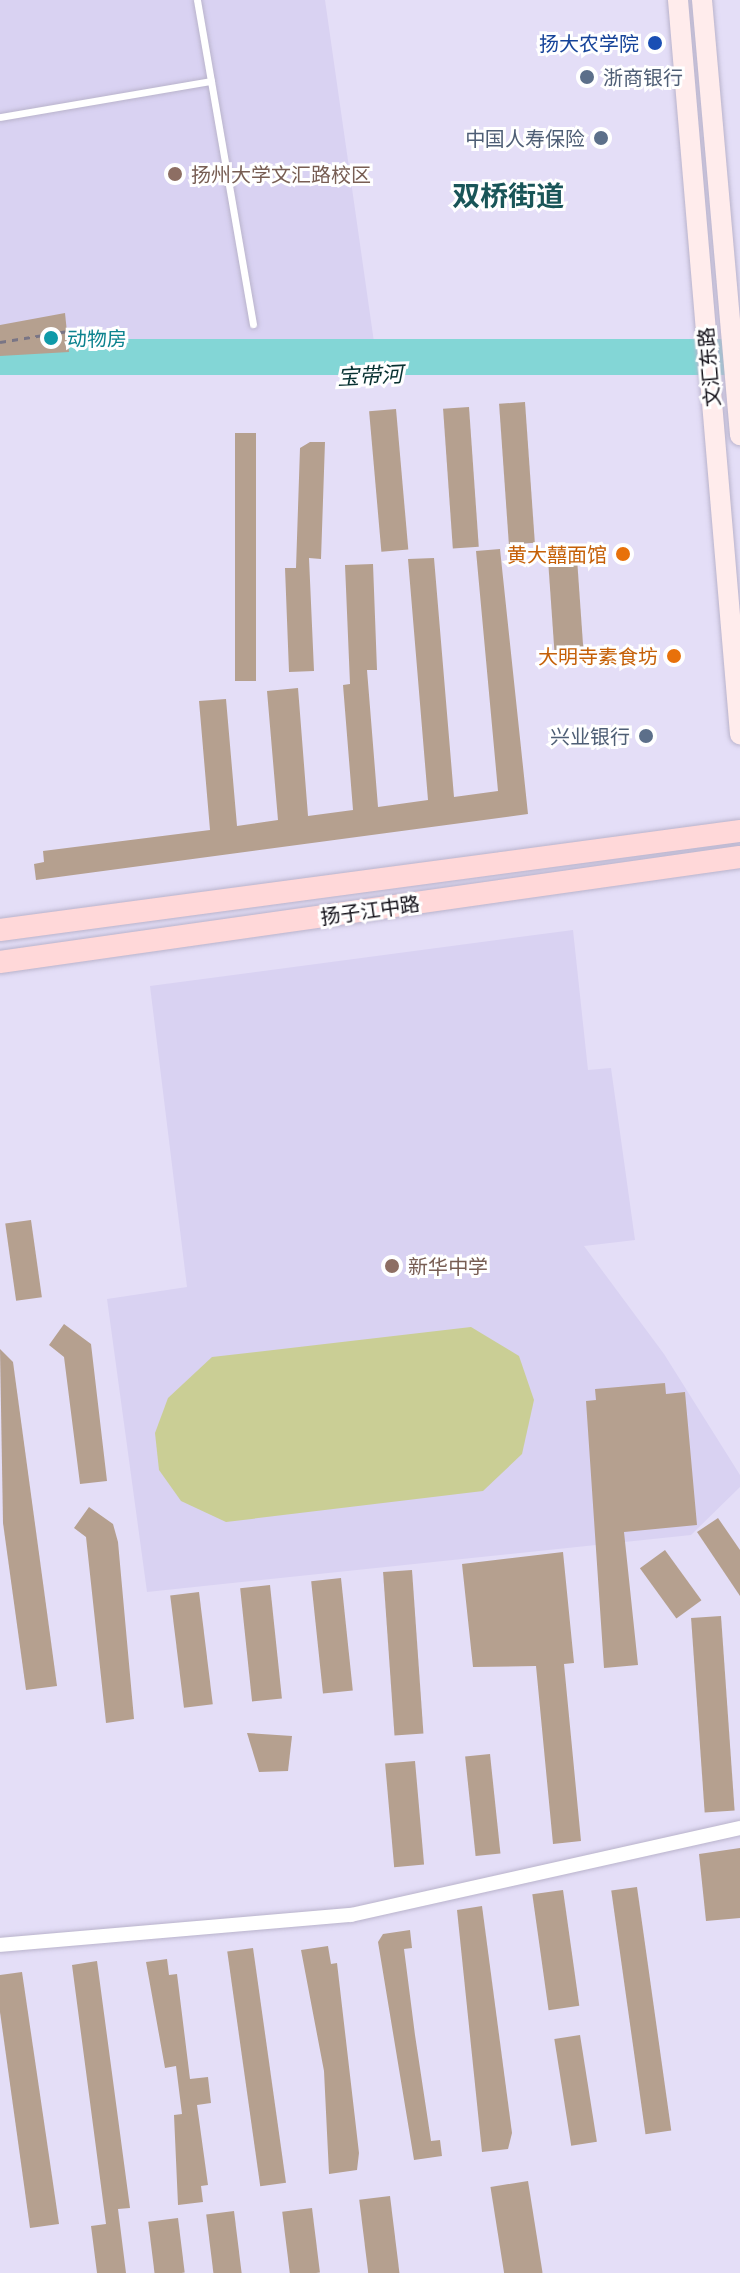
<!DOCTYPE html>
<meta charset="utf-8">
<style>
body{margin:0}
#map{position:relative;width:740px;height:2273px;overflow:hidden;background:#e4def7;font-family:"Archivo Narrow","Noto Sans SC",sans-serif}
div>[style]{position:absolute}
.built>*{inset:0;background:#d9d2f2}
.green>*{inset:0;background:#cace95}
.water>*{inset:0;background:#83d6d6;transform-origin:0 0}
.building>*{inset:0;background:#b5a08f;transform-origin:0 0}
.path>*{height:3px;margin-top:-1.5px;transform-origin:0;background:repeating-linear-gradient(90deg,#797585 0 6px,transparent 0 12px)}
.roads{filter:drop-shadow(0 0 2px #b9b3cb) drop-shadow(0 0 2px #b9b3cb)}
.lane>*{height:7px;margin:-3.5px;padding:0 3.5px;transform-origin:3.5px;border-radius:3.5px;background:#fff}
.street>*{height:14px;margin:-7px;padding:0 7px;transform-origin:7px;border-radius:7px;background:#fff}
.secondary>*{height:20px;margin:-10px;padding:0 10px;transform-origin:10px;border-radius:10px;background:#ffecec}
.primary>*{height:22px;margin:-11px;padding:0 11px;transform-origin:11px;border-radius:11px;background:#ffd8d9}
.dots>*{width:22px;height:22px;translate:-50% -50%;box-sizing:border-box;border:4px solid #fff;border-radius:50%}
span{translate:-50% -50%;white-space:nowrap;text-align:center;line-height:1.15;-webkit-text-stroke:6px #fff;paint-order:stroke}
.transit-label{font-size:20px;color:#164399}
.right{translate:-100% -50%;text-align:right}
.service-label{font-size:20px;color:#4e5e75}
.left{translate:0 -50%;text-align:left}
.education-label{font-size:20px;color:#785e54}
.culture-label{font-size:20px;color:#0d838f}
.street-label{font-size:20px;color:#121018}
.food-label{font-size:20px;color:#c56008}
.water-label{font-size:22px;color:#073131;font-style:italic}
.district-label{font-size:28px;color:#195558;font-weight:700}
</style>
<div id="map">
<div class="built">
<i style="clip-path:polygon(0 0,325px 0,375px 349px,0 365px)"></i>
<i style="clip-path:polygon(573px 930px,588px 1070px,611px 1068px,635px 1240px,584px 1246px,664px 1354px,740px 1475px,740px 1487px,691px 1535px,147px 1592px,107px 1299px,187px 1287px,150px 986px)"></i>
</div>
<div class="green">
<i style="clip-path:polygon(471px 1327px,519px 1356px,534px 1400px,522px 1454px,483px 1491px,226px 1522px,181px 1501px,159px 1470px,155px 1433px,168px 1398px,212px 1357px)"></i>
</div>
<div class="water">
<i style="left:740px;top:339px;width:36px;height:740px;rotate:90deg"></i>
</div>
<div class="building">
<i style="clip-path:polygon(65px 313px,69px 352px,0 356px,0 325px)"></i>
<i style="left:525px;top:402px;width:141px;height:26px;rotate:86deg"></i>
<i style="left:469px;top:407px;width:140px;height:26px;rotate:86deg"></i>
<i style="left:396px;top:409px;width:141px;height:27px;rotate:85deg"></i>
<i style="left:235px;top:433px;width:21px;height:248px"></i>
<i style="clip-path:polygon(310px 442px,325px 442px,321px 559px,309px 558px,314px 671px,289px 672px,285px 568px,296px 568px,300px 448px)"></i>
<i style="left:576px;top:544px;width:107px;height:29px;rotate:86deg"></i>
<i style="clip-path:polygon(500px 549px,528px 814px,36px 880px,34px 864px,44px 862px,43px 851px,210px 830px,199px 701px,226px 699px,237px 826px,278px 820px,267px 691px,298px 688px,308px 816px,353px 810px,343px 685px,350px 684px,345px 565px,373px 564px,377px 670px,367px 670px,378px 807px,428px 800px,408px 559px,434px 558px,454px 797px,498px 791px,476px 551px)"></i>
<i style="left:31px;top:1220px;width:78px;height:26px;rotate:82deg"></i>
<i style="clip-path:polygon(64px 1324px,91px 1344px,107px 1481px,80px 1484px,64px 1357px,49px 1345px)"></i>
<i style="clip-path:polygon(0 1349px,13px 1362px,57px 1686px,26px 1690px,3px 1523px)"></i>
<i style="clip-path:polygon(665px 1383px,666px 1394px,685px 1392px,697px 1525px,624px 1532px,638px 1665px,604px 1668px,586px 1401px,596px 1400px,595px 1389px)"></i>
<i style="clip-path:polygon(89px 1507px,113px 1524px,118px 1542px,134px 1719px,106px 1723px,86px 1537px,74px 1528px)"></i>
<i style="clip-path:polygon(718px 1518px,740px 1550px,740px 1596px,697px 1532px)"></i>
<i style="left:665px;top:1550px;width:62px;height:31px;rotate:54deg"></i>
<i style="clip-path:polygon(563px 1552px,574px 1663px,564px 1664px,581px 1841px,553px 1844px,536px 1666px,473px 1667px,462px 1564px)"></i>
<i style="left:412px;top:1570px;width:164px;height:29px;rotate:86deg"></i>
<i style="left:341px;top:1578px;width:113px;height:30px;rotate:84deg"></i>
<i style="left:270px;top:1585px;width:114px;height:30px;rotate:84deg"></i>
<i style="left:199px;top:1592px;width:113px;height:29px;rotate:83deg"></i>
<i style="left:721px;top:1616px;width:195px;height:30px;rotate:86deg"></i>
<i style="clip-path:polygon(247px 1733px,292px 1736px,288px 1771px,259px 1772px)"></i>
<i style="left:490px;top:1754px;width:100px;height:25px;rotate:84deg"></i>
<i style="left:415px;top:1761px;width:104px;height:30px;rotate:85deg"></i>
<i style="clip-path:polygon(740px 1848px,740px 1918px,706px 1921px,699px 1854px)"></i>
<i style="left:637px;top:1887px;width:246px;height:26px;rotate:82deg"></i>
<i style="left:563px;top:1890px;width:117px;height:31px;rotate:82deg"></i>
<i style="clip-path:polygon(482px 1906px,512px 2133px,508px 2149px,482px 2152px,457px 1910px)"></i>
<i style="clip-path:polygon(410px 1930px,412px 1948px,404px 1949px,415px 2035px,431px 2141px,440px 2140px,442px 2156px,414px 2160px,378px 1942px,383px 1934px)"></i>
<i style="clip-path:polygon(328px 1946px,331px 1964px,337px 1963px,359px 2153px,357px 2170px,329px 2174px,324px 2071px,301px 1950px)"></i>
<i style="left:253px;top:1948px;width:237px;height:26px;rotate:82deg"></i>
<i style="clip-path:polygon(167px 1959px,169px 1975px,177px 1974px,190px 2079px,208px 2077px,211px 2103px,197px 2105px,208px 2185px,201px 2186px,203px 2202px,178px 2205px,174px 2115px,182px 2114px,176px 2066px,165px 2068px,146px 1962px)"></i>
<i style="clip-path:polygon(97px 1961px,130px 2208px,118px 2209px,126px 2273px,97px 2273px,91px 2226px,106px 2224px,72px 1965px)"></i>
<i style="clip-path:polygon(22px 1972px,59px 2224px,30px 2228px,0 2012px,0 1975px)"></i>
<i style="left:580px;top:2035px;width:108px;height:26px;rotate:81deg"></i>
<i style="left:528px;top:2181px;width:93px;height:38px;rotate:81deg"></i>
<i style="left:390px;top:2196px;width:78px;height:31px;rotate:83deg"></i>
<i style="left:312px;top:2208px;width:65px;height:30px;rotate:83deg"></i>
<i style="left:234px;top:2211px;width:63px;height:28px;rotate:83deg"></i>
<i style="left:178px;top:2218px;width:55px;height:30px;rotate:83deg"></i>
</div>
<div class="path">
<i style="left:0;top:342px;width:69px;rotate:-9.2deg"></i>
</div>
<div class="roads">
<div class="lane">
<i style="left:197px;top:0;width:329px;rotate:80.2deg"></i>
<i style="left:0;top:117px;width:214px;rotate:-9.7deg"></i>
</div>
<div class="street">
<i style="left:0;top:1945px;width:352px;rotate:-4.9deg"></i>
<i style="left:351px;top:1915px;width:399px;rotate:-12.6deg"></i>
</div>
<div class="secondary">
<i style="left:678px;top:0;width:737px;rotate:85.17deg"></i>
<i style="left:702px;top:0;width:437px;rotate:85deg"></i>
</div>
<div class="primary">
<i style="left:0;top:930px;width:747px;rotate:-7.62deg"></i>
<i style="left:0;top:962px;width:747px;rotate:-8.08deg"></i>
</div>
</div>
<div class="dots">
<i style="left:655px;top:43px;background:#1a4fb4"></i>
<i style="left:587px;top:77px;background:#5c6f8a"></i>
<i style="left:601px;top:138px;background:#5c6f8a"></i>
<i style="left:175px;top:174px;background:#8d6e63"></i>
<i style="left:51px;top:338px;background:#0f9aa8"></i>
<i style="left:623px;top:554px;background:#e8710a"></i>
<i style="left:674px;top:656px;background:#e8710a"></i>
<i style="left:646px;top:736px;background:#5c6f8a"></i>
<i style="left:392px;top:1266px;background:#8d6e63"></i>
</div>
<div class="transit-label">
<span class="right" style="left:639px;top:43px">扬大农学院</span>
</div>
<div class="service-label">
<span class="left" style="left:603px;top:77px">浙商银行</span>
<span class="right" style="left:585px;top:138px">中国人寿保险</span>
<span class="right" style="left:630px;top:736px">兴业银行</span>
</div>
<div class="education-label">
<span class="left" style="left:191px;top:174px">扬州大学文汇路校区</span>
<span class="left" style="left:408px;top:1266px">新华中学</span>
</div>
<div class="culture-label">
<span class="left" style="left:67px;top:338px">动物房</span>
</div>
<div class="street-label">
<span style="left:709px;top:367px;rotate:-95deg">文汇东路</span>
<span style="left:370px;top:910px;rotate:-8deg">扬子江中路</span>
</div>
<div class="food-label">
<span class="right" style="left:607px;top:554px">黄大囍面馆</span>
<span class="right" style="left:658px;top:656px">大明寺素食坊</span>
</div>
<div class="water-label">
<span style="left:370px;top:376px;rotate:-3deg">宝带河</span>
</div>
<div class="district-label">
<span style="left:508px;top:196px">双桥街道</span>
</div>
</div>
